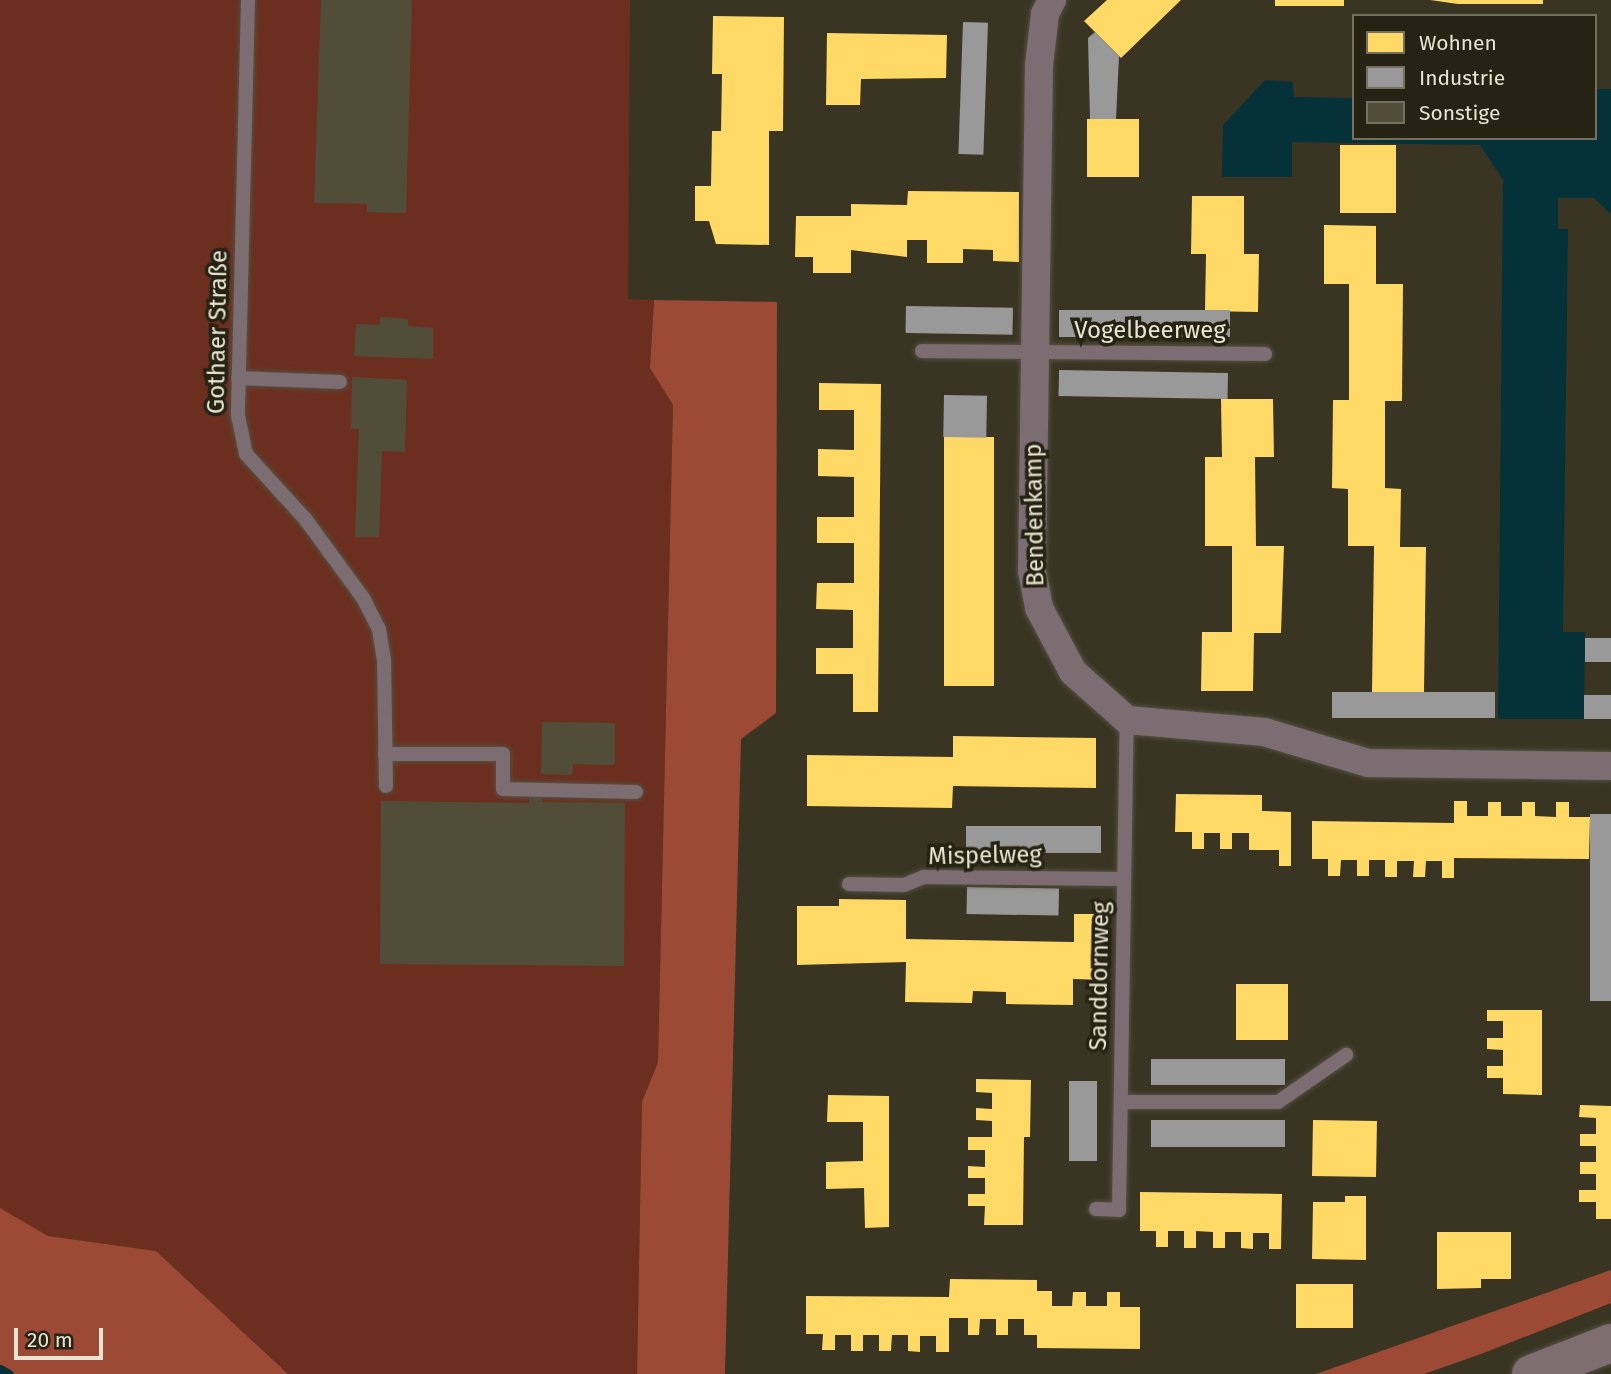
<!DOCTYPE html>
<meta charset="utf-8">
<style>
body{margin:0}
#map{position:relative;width:1611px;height:1374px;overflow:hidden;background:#3a3523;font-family:"Fira Sans",sans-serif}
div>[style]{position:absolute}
.green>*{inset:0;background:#6c2f1f}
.forest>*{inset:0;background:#9c4a35}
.water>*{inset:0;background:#053138}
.homes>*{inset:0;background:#ffd966;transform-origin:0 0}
.industry>*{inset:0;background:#999;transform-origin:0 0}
.stream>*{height:9px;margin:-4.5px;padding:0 4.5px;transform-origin:4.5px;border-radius:4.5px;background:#053138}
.building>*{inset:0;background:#524d39}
.roads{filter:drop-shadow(0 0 2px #545041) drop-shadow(0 0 2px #545041)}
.service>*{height:14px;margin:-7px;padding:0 7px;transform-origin:7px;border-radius:7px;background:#7b6d72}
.minor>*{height:28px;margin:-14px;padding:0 14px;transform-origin:14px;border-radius:14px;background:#7b6d72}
.secondary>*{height:38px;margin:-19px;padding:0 19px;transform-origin:19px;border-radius:19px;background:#7e6e72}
span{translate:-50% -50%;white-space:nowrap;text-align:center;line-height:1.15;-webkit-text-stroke:7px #262214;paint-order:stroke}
.street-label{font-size:24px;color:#e9e4d1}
.legend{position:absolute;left:1352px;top:14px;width:245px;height:126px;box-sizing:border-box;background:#262214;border:2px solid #747060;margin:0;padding:9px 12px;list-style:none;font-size:21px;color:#e9e4d1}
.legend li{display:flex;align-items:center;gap:14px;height:35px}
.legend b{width:35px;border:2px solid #747060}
.scale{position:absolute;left:14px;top:1328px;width:89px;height:32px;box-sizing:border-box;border:4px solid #e9e4d1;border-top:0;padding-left:9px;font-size:21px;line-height:24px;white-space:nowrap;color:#e9e4d1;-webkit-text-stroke:5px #262214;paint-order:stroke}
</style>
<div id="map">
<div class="green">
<i style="clip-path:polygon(0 0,630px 0,628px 299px,654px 300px,650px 368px,673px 405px,658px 1062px,642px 1102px,637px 1374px,288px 1374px,156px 1251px,48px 1236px,0 1208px)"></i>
</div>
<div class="forest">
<i style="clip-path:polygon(654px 300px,777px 302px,776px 713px,741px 739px,725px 1374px,637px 1374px,642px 1102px,658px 1062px,673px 405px,650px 368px)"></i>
<i style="clip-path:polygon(0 1208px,48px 1236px,156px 1251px,288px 1374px,0 1374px)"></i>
<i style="clip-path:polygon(1611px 1270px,1611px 1303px,1481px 1354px,1424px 1374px,1316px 1374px)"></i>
</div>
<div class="water">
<i style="clip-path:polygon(1265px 80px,1293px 82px,1294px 97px,1354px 98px,1354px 138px,1595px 138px,1595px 89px,1611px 89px,1611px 214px,1594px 198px,1558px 198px,1558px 229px,1568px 229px,1563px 632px,1585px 632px,1584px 719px,1498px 719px,1503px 180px,1480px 145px,1292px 142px,1292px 177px,1222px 177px,1223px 125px)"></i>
</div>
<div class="homes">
<i style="clip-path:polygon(1107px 0,1181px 0,1121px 58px,1084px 21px)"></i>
<i style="left:1275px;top:0;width:69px;height:6px"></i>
<i style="clip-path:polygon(1430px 0,1543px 0,1543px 4px,1458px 4px)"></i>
<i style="clip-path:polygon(713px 16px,784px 17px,783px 131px,769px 131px,769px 245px,716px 244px,709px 221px,695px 221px,695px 186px,711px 186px,712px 131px,721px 131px,722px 74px,712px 74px)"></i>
<i style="clip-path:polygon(827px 33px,947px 35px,946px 78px,861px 79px,860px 105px,826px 105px)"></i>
<i style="left:1087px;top:119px;width:52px;height:58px"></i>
<i style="left:1340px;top:145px;width:56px;height:68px"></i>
<i style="clip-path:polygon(908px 191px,1019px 192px,1019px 262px,993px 261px,993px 250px,963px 249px,963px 263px,927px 263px,927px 240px,907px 240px,907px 257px,851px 250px,851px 273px,813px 273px,813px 257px,795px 257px,796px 216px,851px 216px,851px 204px,907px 205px)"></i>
<i style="clip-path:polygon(1192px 196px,1244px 196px,1244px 254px,1259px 254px,1258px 312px,1205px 311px,1206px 254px,1191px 254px)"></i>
<i style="clip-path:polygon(1324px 225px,1376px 226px,1376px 284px,1403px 284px,1402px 401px,1385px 401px,1385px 488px,1401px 489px,1400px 547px,1426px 547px,1424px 692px,1372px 692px,1374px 546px,1348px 546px,1348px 489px,1332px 488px,1333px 400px,1349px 400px,1349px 284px,1324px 284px)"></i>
<i style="clip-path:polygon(819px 383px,881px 384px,878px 712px,853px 712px,853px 674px,816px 674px,816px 648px,853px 648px,853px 610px,816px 609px,817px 583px,854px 583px,854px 543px,817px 543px,817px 517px,854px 517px,854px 477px,818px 476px,818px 449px,854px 450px,854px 410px,819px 410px)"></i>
<i style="clip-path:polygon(1221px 399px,1273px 399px,1274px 457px,1255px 457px,1256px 546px,1284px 546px,1281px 633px,1254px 633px,1253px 691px,1201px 691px,1202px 632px,1232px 632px,1232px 546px,1205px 546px,1205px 457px,1222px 457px)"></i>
<i style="left:944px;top:437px;width:50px;height:249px"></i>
<i style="clip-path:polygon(953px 736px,1096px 738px,1096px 788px,953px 786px,952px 808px,807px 806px,807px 755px,953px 757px)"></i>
<i style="clip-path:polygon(1176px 794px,1262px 795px,1262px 811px,1291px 812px,1291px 866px,1279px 866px,1279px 850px,1249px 850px,1249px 833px,1232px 833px,1232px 849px,1220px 849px,1220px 833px,1204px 833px,1204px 849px,1192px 849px,1192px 832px,1175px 832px)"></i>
<i style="clip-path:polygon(1454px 801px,1467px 801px,1467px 816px,1488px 816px,1488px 802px,1501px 802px,1501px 816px,1522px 816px,1522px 802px,1535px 802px,1535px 816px,1556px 817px,1556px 802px,1569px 802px,1569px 817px,1590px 817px,1589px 859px,1454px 858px,1454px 878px,1442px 878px,1442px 861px,1426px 861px,1425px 877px,1413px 877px,1414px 861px,1397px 861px,1397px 877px,1385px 877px,1385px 860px,1369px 860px,1369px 876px,1357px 876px,1357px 860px,1341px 860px,1340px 876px,1328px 876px,1328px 859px,1312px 859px,1312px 821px,1454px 823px)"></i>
<i style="clip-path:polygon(839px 899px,906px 900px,906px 939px,1074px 942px,1074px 914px,1107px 914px,1107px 980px,1073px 979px,1073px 1005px,1006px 1004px,1006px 992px,973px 991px,972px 1003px,905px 1002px,906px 962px,797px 965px,797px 906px,839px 906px)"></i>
<i style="left:1236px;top:984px;width:52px;height:56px"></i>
<i style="clip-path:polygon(1487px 1010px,1542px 1010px,1542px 1095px,1503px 1094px,1503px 1078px,1487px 1078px,1487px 1066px,1503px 1066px,1503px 1050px,1487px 1049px,1487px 1038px,1503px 1038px,1503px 1021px,1487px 1021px)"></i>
<i style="clip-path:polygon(976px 1079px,1031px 1080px,1030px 1137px,1024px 1137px,1023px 1225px,984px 1225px,985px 1206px,968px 1206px,968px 1194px,985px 1194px,985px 1178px,968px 1178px,968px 1166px,985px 1167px,985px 1150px,968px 1150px,968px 1137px,992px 1137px,992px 1121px,976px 1120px,976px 1108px,992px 1109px,992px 1093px,976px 1092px)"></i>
<i style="clip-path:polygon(828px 1095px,889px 1096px,889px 1227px,865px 1228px,864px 1188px,826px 1189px,826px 1162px,863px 1161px,863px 1122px,827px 1122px)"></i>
<i style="clip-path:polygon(1580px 1105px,1611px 1106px,1611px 1219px,1596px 1219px,1596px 1202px,1579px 1202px,1579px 1190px,1596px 1190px,1596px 1174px,1580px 1174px,1580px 1162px,1596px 1162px,1596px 1146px,1580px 1146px,1580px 1134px,1596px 1134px,1596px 1118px,1579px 1117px)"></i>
<i style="left:1313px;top:1120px;width:64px;height:56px;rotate:1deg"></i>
<i style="clip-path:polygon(1140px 1192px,1282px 1194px,1281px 1249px,1269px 1249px,1269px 1233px,1253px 1233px,1253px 1249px,1241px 1248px,1241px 1232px,1225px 1232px,1225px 1248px,1213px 1248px,1213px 1232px,1196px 1231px,1196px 1248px,1184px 1248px,1184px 1231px,1168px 1231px,1168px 1247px,1156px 1247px,1156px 1231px,1140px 1231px)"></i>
<i style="clip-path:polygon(1345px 1196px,1366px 1196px,1366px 1260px,1312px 1259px,1313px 1202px,1345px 1202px)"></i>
<i style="clip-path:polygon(1437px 1232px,1511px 1232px,1511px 1279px,1481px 1279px,1481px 1288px,1437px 1289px)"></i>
<i style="clip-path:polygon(950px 1279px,1037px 1280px,1037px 1291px,1052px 1291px,1052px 1306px,1072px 1306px,1073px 1292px,1086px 1292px,1086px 1306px,1107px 1306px,1107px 1292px,1120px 1292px,1120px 1307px,1140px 1307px,1140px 1349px,1037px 1348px,1037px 1335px,1024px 1335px,1024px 1319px,1008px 1319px,1008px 1335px,996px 1335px,996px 1319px,980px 1319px,979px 1335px,968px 1335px,968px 1318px,949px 1318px,949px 1352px,936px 1352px,936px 1336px,920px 1336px,920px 1352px,908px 1351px,908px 1335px,892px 1335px,891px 1351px,879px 1351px,879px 1335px,863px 1335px,863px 1351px,851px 1351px,851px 1335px,835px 1335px,835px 1350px,822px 1350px,823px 1334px,806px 1334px,806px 1296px,949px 1297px)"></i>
<i style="left:1296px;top:1284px;width:57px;height:44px"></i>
</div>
<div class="industry">
<i style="left:963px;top:22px;width:25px;height:132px;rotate:2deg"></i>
<i style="clip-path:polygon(1095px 32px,1119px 56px,1116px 119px,1090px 119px,1088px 38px)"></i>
<i style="left:906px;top:306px;width:107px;height:27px;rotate:1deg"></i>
<i style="left:1059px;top:310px;width:171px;height:27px"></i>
<i style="left:1059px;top:370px;width:169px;height:26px;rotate:1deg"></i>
<i style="left:944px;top:395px;width:43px;height:42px;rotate:1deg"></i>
<i style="left:1585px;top:638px;width:26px;height:24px"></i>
<i style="left:1332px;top:692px;width:163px;height:26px"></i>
<i style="left:1584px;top:695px;width:27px;height:24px"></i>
<i style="left:1590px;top:814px;width:21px;height:187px"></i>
<i style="left:966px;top:826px;width:135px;height:27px"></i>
<i style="left:967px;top:887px;width:92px;height:27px;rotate:1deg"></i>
<i style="left:1151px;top:1059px;width:134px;height:26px"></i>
<i style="left:1069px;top:1081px;width:28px;height:80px"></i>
<i style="left:1151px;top:1120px;width:134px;height:27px"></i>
</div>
<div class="stream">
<i style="left:0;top:1369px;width:10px;rotate:29deg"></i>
</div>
<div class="building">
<i style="clip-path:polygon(321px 0,412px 0,406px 213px,367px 212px,367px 204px,314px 203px)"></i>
<i style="clip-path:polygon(380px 317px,408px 319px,408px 326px,433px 328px,433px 359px,354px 356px,356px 324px,380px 325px)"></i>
<i style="clip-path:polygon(352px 377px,407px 380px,405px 452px,382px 451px,379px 537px,355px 537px,359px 429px,351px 429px)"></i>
<i style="clip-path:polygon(542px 722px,615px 723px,615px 765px,573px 764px,572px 775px,541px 774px)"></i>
<i style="clip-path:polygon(529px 796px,542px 796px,542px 802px,625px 803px,624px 966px,380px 964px,381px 801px,529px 803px)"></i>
</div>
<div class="roads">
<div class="service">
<i style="left:248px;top:0;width:416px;rotate:91.4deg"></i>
<i style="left:238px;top:416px;width:39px;rotate:78deg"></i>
<i style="left:246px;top:454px;width:89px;rotate:47.7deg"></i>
<i style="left:306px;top:520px;width:97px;rotate:53.8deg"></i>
<i style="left:363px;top:598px;width:35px;rotate:63deg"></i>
<i style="left:379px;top:629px;width:30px;rotate:81deg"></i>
<i style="left:384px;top:659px;width:127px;rotate:89.1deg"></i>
<i style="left:922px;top:351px;width:343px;rotate:0.5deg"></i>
<i style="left:238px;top:378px;width:102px;rotate:2.2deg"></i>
<i style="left:385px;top:754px;width:118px"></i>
<i style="left:503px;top:754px;width:35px;rotate:90deg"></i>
<i style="left:503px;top:789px;width:133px;rotate:1.3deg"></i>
<i style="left:849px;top:884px;width:55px;rotate:1deg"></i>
<i style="left:904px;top:885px;width:22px;rotate:-22deg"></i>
<i style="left:924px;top:877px;width:200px;rotate:0.6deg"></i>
<i style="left:1121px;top:1102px;width:157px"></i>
<i style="left:1278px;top:1102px;width:83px;rotate:-34.7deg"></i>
<i style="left:1096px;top:1209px;width:23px;rotate:2deg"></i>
<i style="left:1119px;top:1210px;width:490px;rotate:-89.1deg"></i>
</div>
<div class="minor">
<i style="left:1052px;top:0;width:16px;rotate:117deg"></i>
<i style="left:1045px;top:14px;width:51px;rotate:96.7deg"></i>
<i style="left:1039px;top:65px;width:506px;rotate:90.79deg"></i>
<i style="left:1032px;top:571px;width:38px;rotate:79deg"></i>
<i style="left:1039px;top:608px;width:72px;rotate:62deg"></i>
<i style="left:1073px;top:672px;width:72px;rotate:41.6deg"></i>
<i style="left:1127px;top:720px;width:138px;rotate:5deg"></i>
<i style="left:1264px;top:732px;width:109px;rotate:16.6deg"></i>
<i style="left:1368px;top:763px;width:243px;rotate:0.7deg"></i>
</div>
<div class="secondary">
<i style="left:1531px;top:1374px;width:86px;rotate:-21.2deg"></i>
</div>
</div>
<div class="street-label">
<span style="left:1150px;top:331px">Vogelbeerweg</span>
<span style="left:218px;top:332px;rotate:-89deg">Gothaer Straße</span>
<span style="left:1035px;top:515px;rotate:-91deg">Bendenkamp</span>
<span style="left:985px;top:856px;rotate:-1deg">Mispelweg</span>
<span style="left:1100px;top:976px;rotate:-89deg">Sanddornweg</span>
</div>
<ul class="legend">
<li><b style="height:19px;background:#ffd966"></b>Wohnen</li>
<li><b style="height:19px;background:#999"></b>Industrie</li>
<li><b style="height:19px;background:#524d39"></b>Sonstige</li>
</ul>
<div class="scale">20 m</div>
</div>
